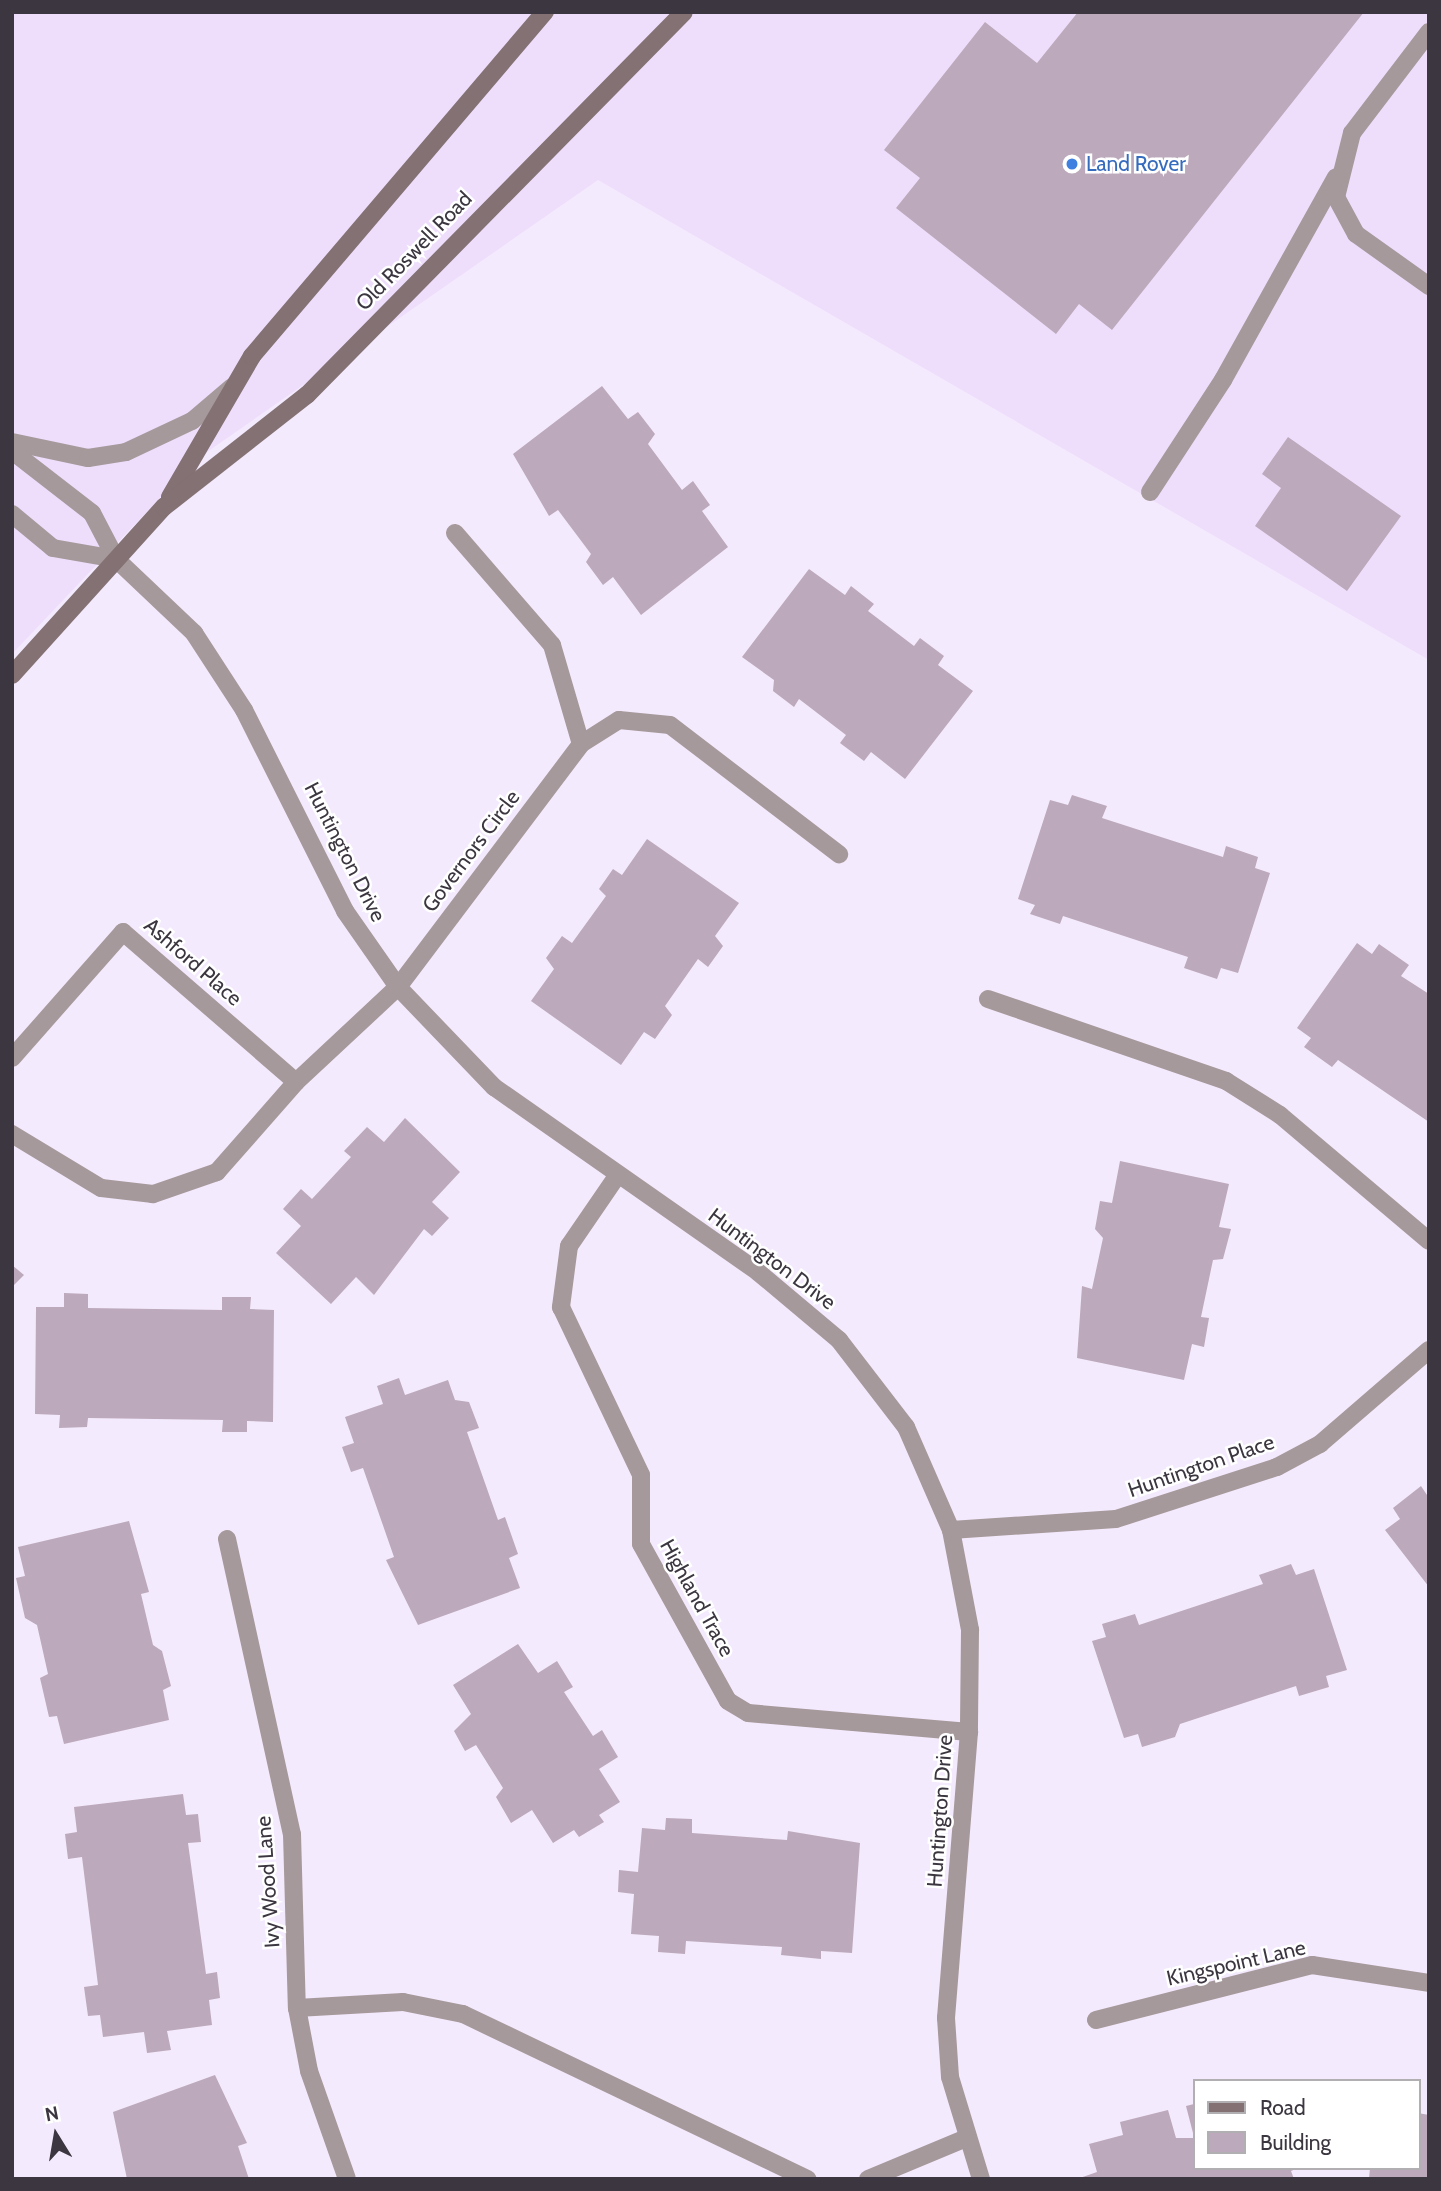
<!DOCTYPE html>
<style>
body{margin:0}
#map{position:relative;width:1441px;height:2191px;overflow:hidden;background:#f4eafd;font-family:Cabin,sans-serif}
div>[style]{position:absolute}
.built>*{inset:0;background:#eedefc}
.building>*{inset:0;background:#bca9bb}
.lane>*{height:18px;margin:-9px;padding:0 9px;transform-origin:9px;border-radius:9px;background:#a6999b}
.street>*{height:18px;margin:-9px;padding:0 9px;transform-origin:9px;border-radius:9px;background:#a6999b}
.secondary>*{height:18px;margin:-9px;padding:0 9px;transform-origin:9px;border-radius:9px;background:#837173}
.dots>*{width:19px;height:19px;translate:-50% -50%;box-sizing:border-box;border:4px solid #fff;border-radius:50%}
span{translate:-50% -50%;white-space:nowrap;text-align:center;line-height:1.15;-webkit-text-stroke:5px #fff;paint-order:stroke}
.shop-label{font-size:21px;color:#366cbe}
.left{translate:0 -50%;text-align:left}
.street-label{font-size:21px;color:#3b363f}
.frame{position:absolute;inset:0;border:14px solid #3b363f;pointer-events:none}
.legend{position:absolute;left:1193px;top:2079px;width:228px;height:91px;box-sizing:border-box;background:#fff;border:2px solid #b1afb2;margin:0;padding:9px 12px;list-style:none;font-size:21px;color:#3b363f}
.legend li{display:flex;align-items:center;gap:14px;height:35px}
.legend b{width:35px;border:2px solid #b1afb2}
.north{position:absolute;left:21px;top:2100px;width:70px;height:70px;-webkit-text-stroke:5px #fff;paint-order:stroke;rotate:349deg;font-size:19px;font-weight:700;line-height:28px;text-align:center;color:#3b363f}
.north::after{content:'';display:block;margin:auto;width:24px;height:32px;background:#3b363f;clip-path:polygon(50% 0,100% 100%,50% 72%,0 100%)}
</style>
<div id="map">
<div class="built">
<i style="clip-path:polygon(12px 12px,1429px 12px,1429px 660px,598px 180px,197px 459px,12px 654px)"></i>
</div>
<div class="building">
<i style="clip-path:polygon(1078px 12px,1364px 12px,1112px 330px,1079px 304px,1056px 334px,896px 208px,920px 178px,884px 150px,985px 22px,1037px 63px)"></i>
<i style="clip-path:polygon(602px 386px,628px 419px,638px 412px,655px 434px,648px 444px,682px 490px,693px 481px,710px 505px,702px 511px,728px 547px,641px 615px,613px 577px,603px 585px,586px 562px,591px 554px,558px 510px,549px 516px,513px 454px)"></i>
<i style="clip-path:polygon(1288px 437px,1401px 516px,1347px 591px,1255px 526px,1281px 488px,1262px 474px)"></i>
<i style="clip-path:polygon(809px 569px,845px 595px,851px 586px,874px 604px,868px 611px,914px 646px,920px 638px,944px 656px,938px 665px,973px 691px,905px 779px,871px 752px,864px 761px,840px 743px,846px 735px,799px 699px,794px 707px,773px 691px,774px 680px,742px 657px)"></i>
<i style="clip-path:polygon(1072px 795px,1107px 806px,1102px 818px,1223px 857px,1226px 846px,1258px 857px,1255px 868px,1270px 873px,1238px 973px,1221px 968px,1217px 979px,1184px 968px,1188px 957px,1063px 916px,1060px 924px,1030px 914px,1035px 905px,1018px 899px,1050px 800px,1068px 805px)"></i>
<i style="clip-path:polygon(647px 839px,739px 903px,715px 936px,723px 946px,708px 967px,698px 959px,665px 1006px,672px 1015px,655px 1039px,644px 1032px,621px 1065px,531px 1001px,554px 969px,546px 958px,562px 936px,572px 943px,606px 896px,599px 889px,613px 869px,622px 875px)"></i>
<i style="clip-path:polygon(1357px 943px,1372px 954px,1379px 944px,1409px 965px,1401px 976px,1429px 994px,1429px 1122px,1338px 1060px,1332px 1067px,1304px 1047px,1311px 1038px,1297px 1028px)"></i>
<i style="clip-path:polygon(405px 1118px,460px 1172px,432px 1202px,449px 1218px,432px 1236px,424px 1229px,374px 1295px,356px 1277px,331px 1304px,276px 1253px,301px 1226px,283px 1209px,301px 1189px,312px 1199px,351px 1157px,344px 1151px,367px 1127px,384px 1142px)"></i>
<i style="clip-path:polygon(1120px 1161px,1229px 1184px,1219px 1227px,1231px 1229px,1223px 1259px,1213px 1260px,1201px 1317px,1209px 1318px,1204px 1347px,1192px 1344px,1184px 1380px,1077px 1358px,1082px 1286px,1092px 1289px,1103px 1238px,1095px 1229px,1100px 1201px,1112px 1203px)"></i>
<i style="clip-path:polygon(12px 1265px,24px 1275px,12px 1287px)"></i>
<i style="clip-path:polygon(64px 1293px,88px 1294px,88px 1308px,222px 1310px,222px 1297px,251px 1297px,250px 1309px,274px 1310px,273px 1422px,247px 1421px,247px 1432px,222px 1432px,223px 1420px,88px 1418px,87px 1427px,59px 1428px,60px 1415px,35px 1414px,36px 1307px,64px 1307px)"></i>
<i style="clip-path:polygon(399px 1378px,405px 1395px,448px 1380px,455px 1400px,469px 1402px,479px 1428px,467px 1432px,498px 1520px,505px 1517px,518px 1554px,509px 1558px,520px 1588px,418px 1625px,386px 1560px,394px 1557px,363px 1468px,351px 1472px,342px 1447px,354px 1443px,345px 1417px,383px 1404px,377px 1386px)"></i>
<i style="clip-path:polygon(1421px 1486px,1429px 1498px,1429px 1587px,1385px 1530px,1400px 1519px,1393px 1508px)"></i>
<i style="clip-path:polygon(129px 1521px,149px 1592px,141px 1594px,153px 1645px,162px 1651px,171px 1686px,163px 1690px,169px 1720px,64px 1744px,57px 1716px,49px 1717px,40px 1678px,48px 1674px,37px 1625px,25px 1618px,16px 1578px,25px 1576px,18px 1547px)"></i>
<i style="clip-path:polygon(1291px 1564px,1296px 1575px,1314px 1569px,1347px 1670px,1326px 1676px,1329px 1687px,1299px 1696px,1296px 1686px,1180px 1724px,1175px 1737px,1142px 1747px,1138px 1734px,1124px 1738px,1092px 1641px,1106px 1637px,1102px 1624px,1135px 1614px,1139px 1625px,1263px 1584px,1259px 1575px)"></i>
<i style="clip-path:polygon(518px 1644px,538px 1673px,557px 1661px,573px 1687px,564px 1692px,593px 1736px,602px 1730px,618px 1757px,599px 1769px,620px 1802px,599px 1815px,604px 1822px,579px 1837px,574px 1830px,553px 1843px,532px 1810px,511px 1823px,496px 1797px,503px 1788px,476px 1745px,465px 1751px,454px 1731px,471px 1714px,453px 1685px)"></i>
<i style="clip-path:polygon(183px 1794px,186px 1815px,198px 1814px,201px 1842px,188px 1843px,206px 1974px,217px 1972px,220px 1998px,209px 2000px,212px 2025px,167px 2031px,171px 2050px,147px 2053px,144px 2032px,103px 2037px,100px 2015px,88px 2016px,84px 1987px,98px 1985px,82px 1857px,68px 1859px,65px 1834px,77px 1832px,74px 1807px)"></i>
<i style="clip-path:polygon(666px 1818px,692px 1819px,692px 1833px,787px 1840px,788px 1831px,860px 1843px,852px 1953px,821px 1951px,821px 1959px,781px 1955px,782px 1947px,686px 1941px,685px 1954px,658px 1952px,659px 1936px,631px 1934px,634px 1894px,618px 1892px,619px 1870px,638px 1872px,642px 1828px,665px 1830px)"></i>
<i style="clip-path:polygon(215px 2075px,247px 2143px,238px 2146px,249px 2179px,127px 2179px,113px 2112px)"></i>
<i style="clip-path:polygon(1194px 2104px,1194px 2133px,1193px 2133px,1186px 2106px)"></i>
<i style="clip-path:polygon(1168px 2110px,1176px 2138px,1194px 2138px,1194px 2168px,1298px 2168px,1291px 2171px,1294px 2179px,1077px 2179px,1097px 2172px,1089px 2144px,1123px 2135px,1120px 2122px)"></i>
<i style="clip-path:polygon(1418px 2113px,1429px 2115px,1429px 2179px,1369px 2179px,1370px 2168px,1418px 2168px)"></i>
</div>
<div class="lane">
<i style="left:1429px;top:32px;width:127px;rotate:127.3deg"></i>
<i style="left:1352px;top:133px;width:66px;rotate:104deg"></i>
<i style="left:1336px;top:197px;width:42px;rotate:61.6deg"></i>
<i style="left:1356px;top:234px;width:90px;rotate:35.5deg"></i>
<i style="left:1150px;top:492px;width:134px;rotate:-56.9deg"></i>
<i style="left:1223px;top:380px;width:232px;rotate:-60.9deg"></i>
</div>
<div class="street">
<i style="left:12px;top:442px;width:78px;rotate:11.9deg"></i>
<i style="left:88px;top:458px;width:38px;rotate:-9deg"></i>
<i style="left:126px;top:452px;width:73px;rotate:-25.2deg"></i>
<i style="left:192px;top:421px;width:52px;rotate:-40.4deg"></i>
<i style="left:12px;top:451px;width:101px;rotate:37.8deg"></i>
<i style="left:92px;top:513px;width:52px;rotate:62.4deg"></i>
<i style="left:116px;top:559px;width:108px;rotate:43.5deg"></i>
<i style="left:194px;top:633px;width:92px;rotate:57deg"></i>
<i style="left:244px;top:710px;width:225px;rotate:63.3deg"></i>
<i style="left:345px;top:911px;width:93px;rotate:55.1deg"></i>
<i style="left:398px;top:987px;width:139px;rotate:46.2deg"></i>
<i style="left:494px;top:1087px;width:322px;rotate:35deg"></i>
<i style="left:758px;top:1272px;width:106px;rotate:40deg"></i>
<i style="left:839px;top:1340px;width:110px;rotate:52.4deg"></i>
<i style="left:906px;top:1427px;width:112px;rotate:66.4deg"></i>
<i style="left:951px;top:1530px;width:102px;rotate:79.2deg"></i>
<i style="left:970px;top:1630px;width:102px;rotate:90.6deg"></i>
<i style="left:969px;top:1732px;width:287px;rotate:94.6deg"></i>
<i style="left:946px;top:2018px;width:59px;rotate:86.1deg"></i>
<i style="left:950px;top:2077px;width:107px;rotate:73.1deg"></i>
<i style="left:12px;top:514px;width:53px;rotate:39.7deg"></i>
<i style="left:53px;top:548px;width:64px;rotate:9.9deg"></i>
<i style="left:455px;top:533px;width:148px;rotate:49.1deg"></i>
<i style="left:552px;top:645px;width:103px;rotate:73.7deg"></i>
<i style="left:988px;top:999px;width:252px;rotate:19deg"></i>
<i style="left:1226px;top:1081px;width:64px;rotate:32.2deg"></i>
<i style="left:1280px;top:1115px;width:195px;rotate:40.2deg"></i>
<i style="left:12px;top:1058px;width:168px;rotate:-48.6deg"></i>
<i style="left:123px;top:932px;width:229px;rotate:40.9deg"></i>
<i style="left:296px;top:1082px;width:120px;rotate:131.3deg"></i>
<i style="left:217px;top:1172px;width:68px;rotate:161deg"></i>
<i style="left:153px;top:1194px;width:52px;rotate:-173.4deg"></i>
<i style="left:101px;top:1188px;width:104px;rotate:-148.8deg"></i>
<i style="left:296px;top:1082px;width:139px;rotate:-43deg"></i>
<i style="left:398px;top:987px;width:304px;rotate:-53deg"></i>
<i style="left:581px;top:744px;width:45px;rotate:-32.3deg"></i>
<i style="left:619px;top:720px;width:51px;rotate:5.6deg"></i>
<i style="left:670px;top:725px;width:213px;rotate:37.4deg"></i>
<i style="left:617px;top:1176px;width:85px;rotate:124.4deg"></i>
<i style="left:569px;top:1246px;width:62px;rotate:97.5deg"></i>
<i style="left:561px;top:1307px;width:186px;rotate:64.5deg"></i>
<i style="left:641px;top:1475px;width:69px;rotate:90deg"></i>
<i style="left:641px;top:1544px;width:179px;rotate:61deg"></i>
<i style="left:728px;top:1701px;width:23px;rotate:31deg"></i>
<i style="left:748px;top:1713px;width:222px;rotate:4.9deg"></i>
<i style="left:951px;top:1530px;width:165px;rotate:-3.8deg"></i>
<i style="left:1116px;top:1519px;width:169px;rotate:-17.9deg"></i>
<i style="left:1277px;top:1467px;width:49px;rotate:-28.1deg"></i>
<i style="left:1320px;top:1444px;width:144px;rotate:-40.8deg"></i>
<i style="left:227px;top:1539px;width:302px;rotate:77.6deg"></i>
<i style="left:292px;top:1834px;width:174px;rotate:88.4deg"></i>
<i style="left:297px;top:2008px;width:64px;rotate:79.2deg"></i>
<i style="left:309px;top:2071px;width:114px;rotate:70.6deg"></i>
<i style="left:297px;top:2008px;width:106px;rotate:-3.2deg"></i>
<i style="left:403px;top:2002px;width:61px;rotate:11.3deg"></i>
<i style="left:463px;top:2014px;width:382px;rotate:25.6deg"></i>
<i style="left:1096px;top:2020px;width:223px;rotate:-14.3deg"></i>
<i style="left:1312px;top:1965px;width:118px;rotate:8.7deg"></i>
<i style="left:868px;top:2179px;width:104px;rotate:-22.6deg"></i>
</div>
<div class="secondary">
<i style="left:170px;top:497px;width:163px;rotate:-59.8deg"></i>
<i style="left:252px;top:356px;width:452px;rotate:-49.6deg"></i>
<i style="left:12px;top:675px;width:227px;rotate:-47.9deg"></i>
<i style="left:164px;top:507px;width:182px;rotate:-38.1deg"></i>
<i style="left:307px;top:395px;width:537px;rotate:-45.45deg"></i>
</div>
<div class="dots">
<i style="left:1072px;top:164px;background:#3f7fe0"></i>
</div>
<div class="shop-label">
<span class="left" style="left:1086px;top:164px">Land Rover</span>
</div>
<div class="street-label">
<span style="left:414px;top:251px;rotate:-46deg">Old Roswell Road</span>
<span style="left:471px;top:851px;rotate:-53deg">Governors Circle</span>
<span style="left:345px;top:852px;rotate:63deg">Huntington Drive</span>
<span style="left:193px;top:962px;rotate:41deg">Ashford Place</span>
<span style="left:772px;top:1259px;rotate:37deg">Huntington Drive</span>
<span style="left:1201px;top:1466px;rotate:-19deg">Huntington Place</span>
<span style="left:697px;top:1598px;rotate:61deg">Highland Trace</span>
<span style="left:940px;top:1811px;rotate:-86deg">Huntington Drive</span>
<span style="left:268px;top:1882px;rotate:-94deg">Ivy Wood Lane</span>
<span style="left:1236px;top:1963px;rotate:-13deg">Kingspoint Lane</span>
</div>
<div class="frame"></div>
<ul class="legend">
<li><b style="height:9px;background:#837173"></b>Road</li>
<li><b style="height:19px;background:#bca9bb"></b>Building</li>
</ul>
<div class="north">N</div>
</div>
